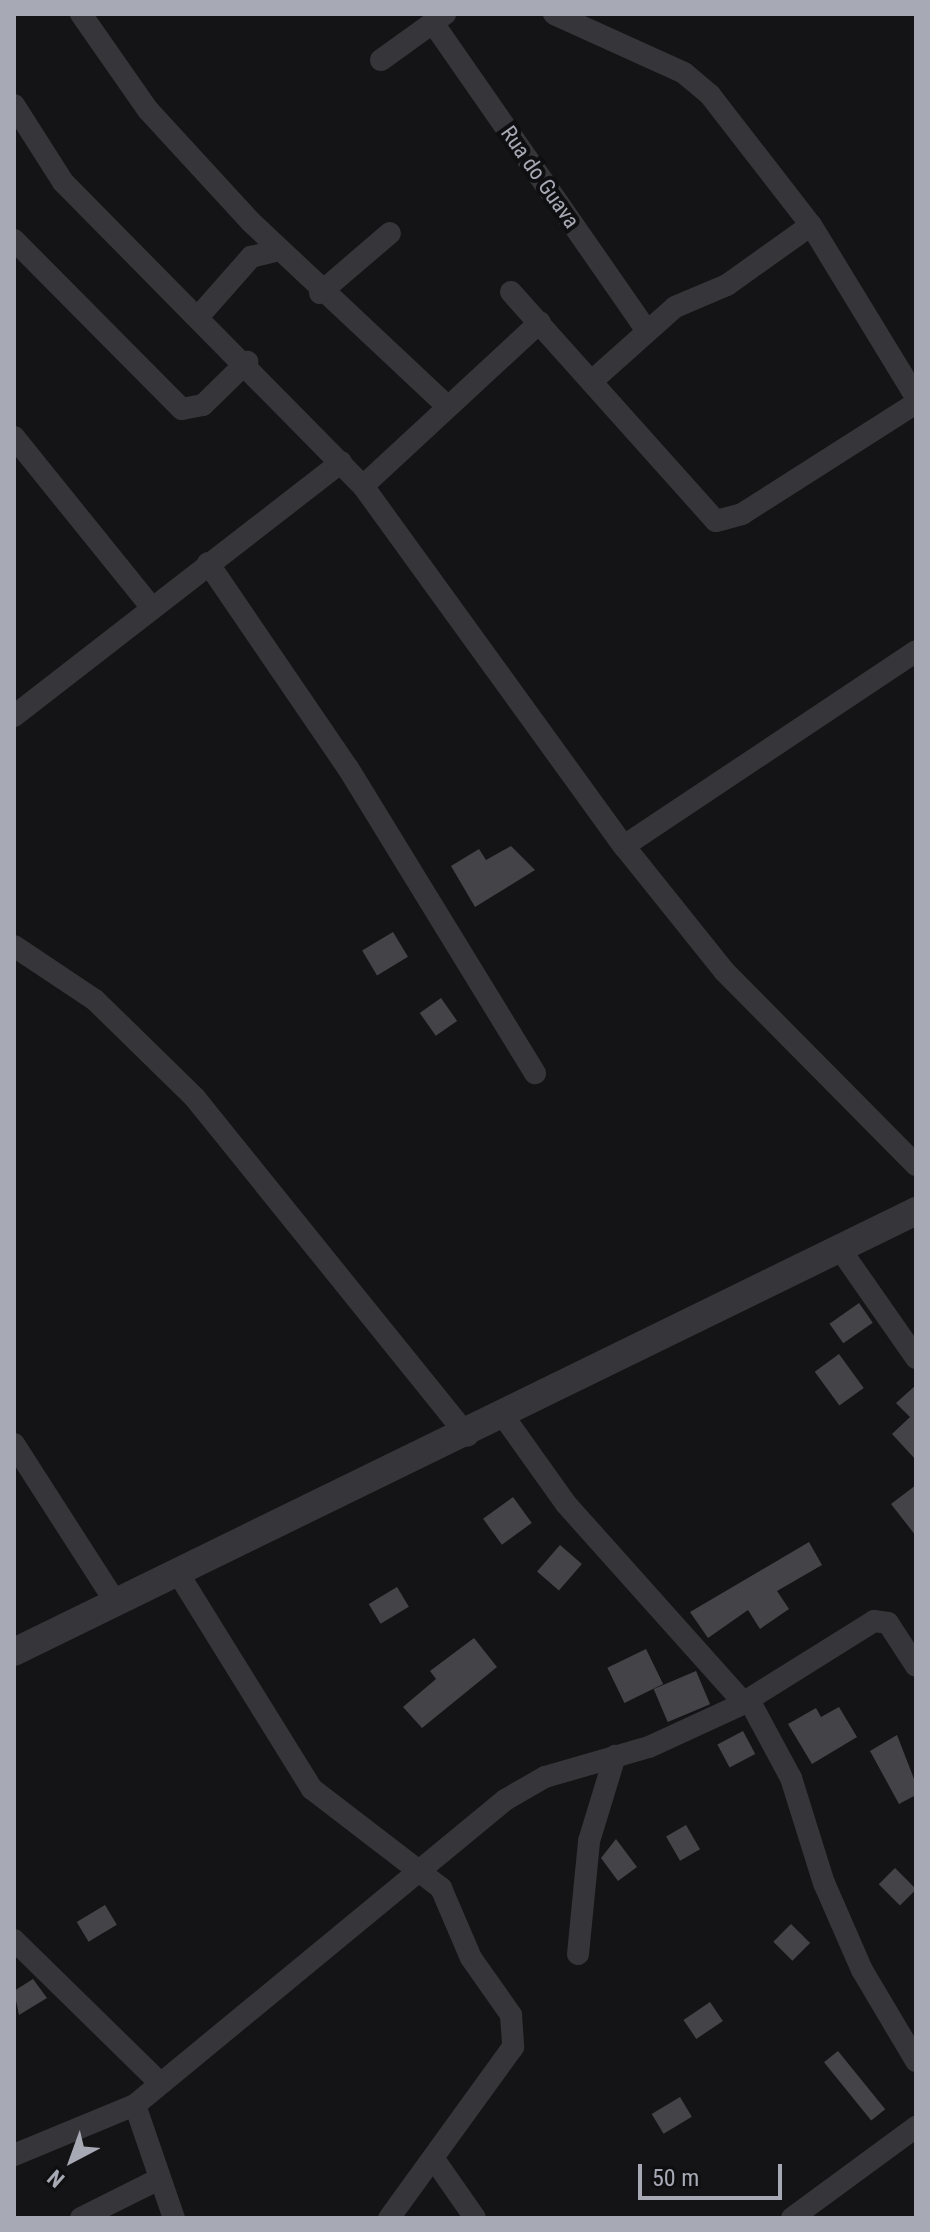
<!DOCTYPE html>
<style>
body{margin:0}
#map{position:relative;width:930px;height:2232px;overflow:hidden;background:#141416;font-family:"Roboto Condensed",sans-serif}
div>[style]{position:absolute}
.building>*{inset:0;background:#444448;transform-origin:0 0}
.minor>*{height:22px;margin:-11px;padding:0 11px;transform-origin:11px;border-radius:11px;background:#36363a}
.tertiary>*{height:28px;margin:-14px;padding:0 14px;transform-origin:14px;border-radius:14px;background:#36363a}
span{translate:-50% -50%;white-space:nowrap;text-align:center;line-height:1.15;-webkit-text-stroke:8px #0f0f11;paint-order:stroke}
.street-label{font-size:22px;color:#a7a9b4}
.frame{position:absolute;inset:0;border:16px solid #a7a9b4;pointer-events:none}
.north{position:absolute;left:32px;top:2120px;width:80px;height:80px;-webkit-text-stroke:6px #0f0f11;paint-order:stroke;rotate:221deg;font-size:22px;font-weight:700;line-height:32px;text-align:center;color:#a7a9b4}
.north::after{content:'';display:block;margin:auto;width:28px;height:36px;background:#a7a9b4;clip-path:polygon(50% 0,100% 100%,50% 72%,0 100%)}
.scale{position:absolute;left:638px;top:2164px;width:144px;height:36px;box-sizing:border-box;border:4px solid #a7a9b4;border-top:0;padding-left:10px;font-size:24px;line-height:28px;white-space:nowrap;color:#a7a9b4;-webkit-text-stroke:6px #0f0f11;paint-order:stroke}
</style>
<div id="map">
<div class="building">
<i style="clip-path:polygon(511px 846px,535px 870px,475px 907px,451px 866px,479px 849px,486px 860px)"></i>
<i style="left:393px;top:932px;width:29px;height:36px;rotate:59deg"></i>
<i style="left:441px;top:998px;width:28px;height:26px;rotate:55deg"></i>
<i style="left:859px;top:1303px;width:24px;height:36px;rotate:55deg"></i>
<i style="left:839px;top:1354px;width:42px;height:30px;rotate:54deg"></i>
<i style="clip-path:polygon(916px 1385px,916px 1460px,892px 1434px,910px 1417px,896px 1403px)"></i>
<i style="clip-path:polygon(916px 1485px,916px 1536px,891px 1504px)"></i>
<i style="left:513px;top:1497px;width:32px;height:37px;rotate:54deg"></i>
<i style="clip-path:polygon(809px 1542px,822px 1565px,777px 1591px,789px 1609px,760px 1629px,748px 1610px,708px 1638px,690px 1612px)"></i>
<i style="left:560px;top:1545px;width:29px;height:35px;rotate:41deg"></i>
<i style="left:397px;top:1587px;width:23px;height:33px;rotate:59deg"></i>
<i style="clip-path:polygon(474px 1638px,497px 1667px,422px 1728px,403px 1707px,436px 1679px,430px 1671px)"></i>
<i style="left:646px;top:1649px;width:39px;height:43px;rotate:64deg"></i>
<i style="left:696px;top:1671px;width:36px;height:46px;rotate:67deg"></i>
<i style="clip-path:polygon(839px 1707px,857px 1737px,812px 1764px,788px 1724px,816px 1708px,821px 1717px)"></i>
<i style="left:743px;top:1731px;width:26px;height:29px;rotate:62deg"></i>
<i style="clip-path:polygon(897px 1735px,916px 1784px,916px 1795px,899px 1804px,870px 1751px)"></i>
<i style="left:686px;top:1825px;width:28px;height:23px;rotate:60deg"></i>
<i style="clip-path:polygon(616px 1839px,637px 1867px,618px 1881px,601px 1858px)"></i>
<i style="left:895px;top:1868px;width:30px;height:23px;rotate:45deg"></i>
<i style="left:105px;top:1905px;width:23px;height:33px;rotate:59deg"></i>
<i style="left:791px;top:1924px;width:27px;height:25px;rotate:45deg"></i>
<i style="clip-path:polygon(33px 1979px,47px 1998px,19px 2015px,14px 1991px)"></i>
<i style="left:710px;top:2002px;width:23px;height:32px;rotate:56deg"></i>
<i style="left:838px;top:2051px;width:75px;height:18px;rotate:51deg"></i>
<i style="left:680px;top:2097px;width:23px;height:33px;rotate:59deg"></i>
</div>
<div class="minor">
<i style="left:81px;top:14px;width:117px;rotate:55.1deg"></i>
<i style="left:148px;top:110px;width:152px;rotate:47.4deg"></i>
<i style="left:251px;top:222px;width:270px;rotate:43.2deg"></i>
<i style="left:554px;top:14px;width:143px;rotate:24.4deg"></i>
<i style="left:684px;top:73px;width:34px;rotate:40deg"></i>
<i style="left:710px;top:95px;width:165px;rotate:52.2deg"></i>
<i style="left:811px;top:225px;width:202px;rotate:58.6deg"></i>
<i style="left:433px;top:23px;width:375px;rotate:55.2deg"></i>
<i style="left:381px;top:60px;width:79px;rotate:-35.7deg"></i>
<i style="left:14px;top:105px;width:91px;rotate:57.5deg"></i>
<i style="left:63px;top:182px;width:427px;rotate:45.4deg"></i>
<i style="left:363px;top:486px;width:445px;rotate:54.1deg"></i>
<i style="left:624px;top:846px;width:160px;rotate:51.3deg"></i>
<i style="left:724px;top:971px;width:273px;rotate:45.3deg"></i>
<i style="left:14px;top:240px;width:238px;rotate:45.2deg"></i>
<i style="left:182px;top:409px;width:21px;rotate:-11deg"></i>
<i style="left:203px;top:405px;width:62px;rotate:-44.3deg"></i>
<i style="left:511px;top:292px;width:307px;rotate:48.2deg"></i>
<i style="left:716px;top:521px;width:27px;rotate:-15deg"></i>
<i style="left:742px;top:514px;width:206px;rotate:-32.5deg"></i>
<i style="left:320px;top:293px;width:92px;rotate:-40.6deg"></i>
<i style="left:199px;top:316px;width:79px;rotate:-48.6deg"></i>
<i style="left:251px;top:257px;width:29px;rotate:-14deg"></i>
<i style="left:592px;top:381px;width:111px;rotate:-41.7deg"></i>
<i style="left:675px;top:307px;width:56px;rotate:-22.9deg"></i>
<i style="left:727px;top:285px;width:103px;rotate:-35.5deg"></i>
<i style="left:14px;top:437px;width:220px;rotate:51.1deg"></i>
<i style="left:363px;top:486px;width:241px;rotate:-42.8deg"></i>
<i style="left:208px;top:563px;width:248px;rotate:55.7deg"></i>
<i style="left:348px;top:768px;width:358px;rotate:58.5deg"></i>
<i style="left:14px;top:716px;width:414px;rotate:-37.8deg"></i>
<i style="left:624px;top:846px;width:351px;rotate:-33.7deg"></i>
<i style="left:14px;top:946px;width:97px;rotate:33.7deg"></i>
<i style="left:95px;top:1000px;width:140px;rotate:44.4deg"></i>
<i style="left:195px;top:1098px;width:434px;rotate:51.1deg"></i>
<i style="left:840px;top:1249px;width:133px;rotate:55.1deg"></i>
<i style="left:504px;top:1417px;width:107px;rotate:54.5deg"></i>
<i style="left:566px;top:1504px;width:267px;rotate:48.2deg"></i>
<i style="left:14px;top:1444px;width:189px;rotate:57.3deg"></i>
<i style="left:178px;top:1573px;width:254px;rotate:58.2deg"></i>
<i style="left:312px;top:1789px;width:163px;rotate:37.5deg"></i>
<i style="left:441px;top:1888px;width:76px;rotate:66.8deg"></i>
<i style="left:471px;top:1958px;width:70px;rotate:54.9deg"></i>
<i style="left:511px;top:2015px;width:32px;rotate:86deg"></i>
<i style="left:513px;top:2047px;width:211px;rotate:125.9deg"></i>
<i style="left:749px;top:1700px;width:89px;rotate:61.7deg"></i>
<i style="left:791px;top:1778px;width:110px;rotate:72.6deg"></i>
<i style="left:824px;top:1883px;width:95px;rotate:66.4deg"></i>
<i style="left:862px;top:1970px;width:106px;rotate:59.3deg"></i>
<i style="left:14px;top:1940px;width:202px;rotate:44.4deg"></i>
<i style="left:578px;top:1954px;width:114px;rotate:-84.4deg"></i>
<i style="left:589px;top:1841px;width:89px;rotate:-73deg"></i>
<i style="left:135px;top:2105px;width:120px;rotate:71deg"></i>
<i style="left:14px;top:2155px;width:131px;rotate:-22.5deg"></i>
<i style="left:135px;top:2105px;width:480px;rotate:-39.5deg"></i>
<i style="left:505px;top:1800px;width:46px;rotate:-29.9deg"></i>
<i style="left:545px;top:1777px;width:108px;rotate:-16.1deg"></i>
<i style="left:649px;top:1747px;width:98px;rotate:-24.7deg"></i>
<i style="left:738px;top:1706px;width:160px;rotate:-32deg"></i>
<i style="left:874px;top:1621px;width:14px;rotate:8deg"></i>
<i style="left:888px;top:1623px;width:51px;rotate:56.9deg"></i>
<i style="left:436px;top:2162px;width:68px;rotate:55.1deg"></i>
<i style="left:81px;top:2218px;width:87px;rotate:-26.6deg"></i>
<i style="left:792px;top:2218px;width:154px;rotate:-36.3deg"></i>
</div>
<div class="tertiary">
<i style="left:14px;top:1652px;width:1004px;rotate:-26.05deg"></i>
</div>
<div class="street-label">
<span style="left:540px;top:177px;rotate:55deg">Rua do Guava</span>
</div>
<div class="frame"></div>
<div class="north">N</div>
<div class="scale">50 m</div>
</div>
